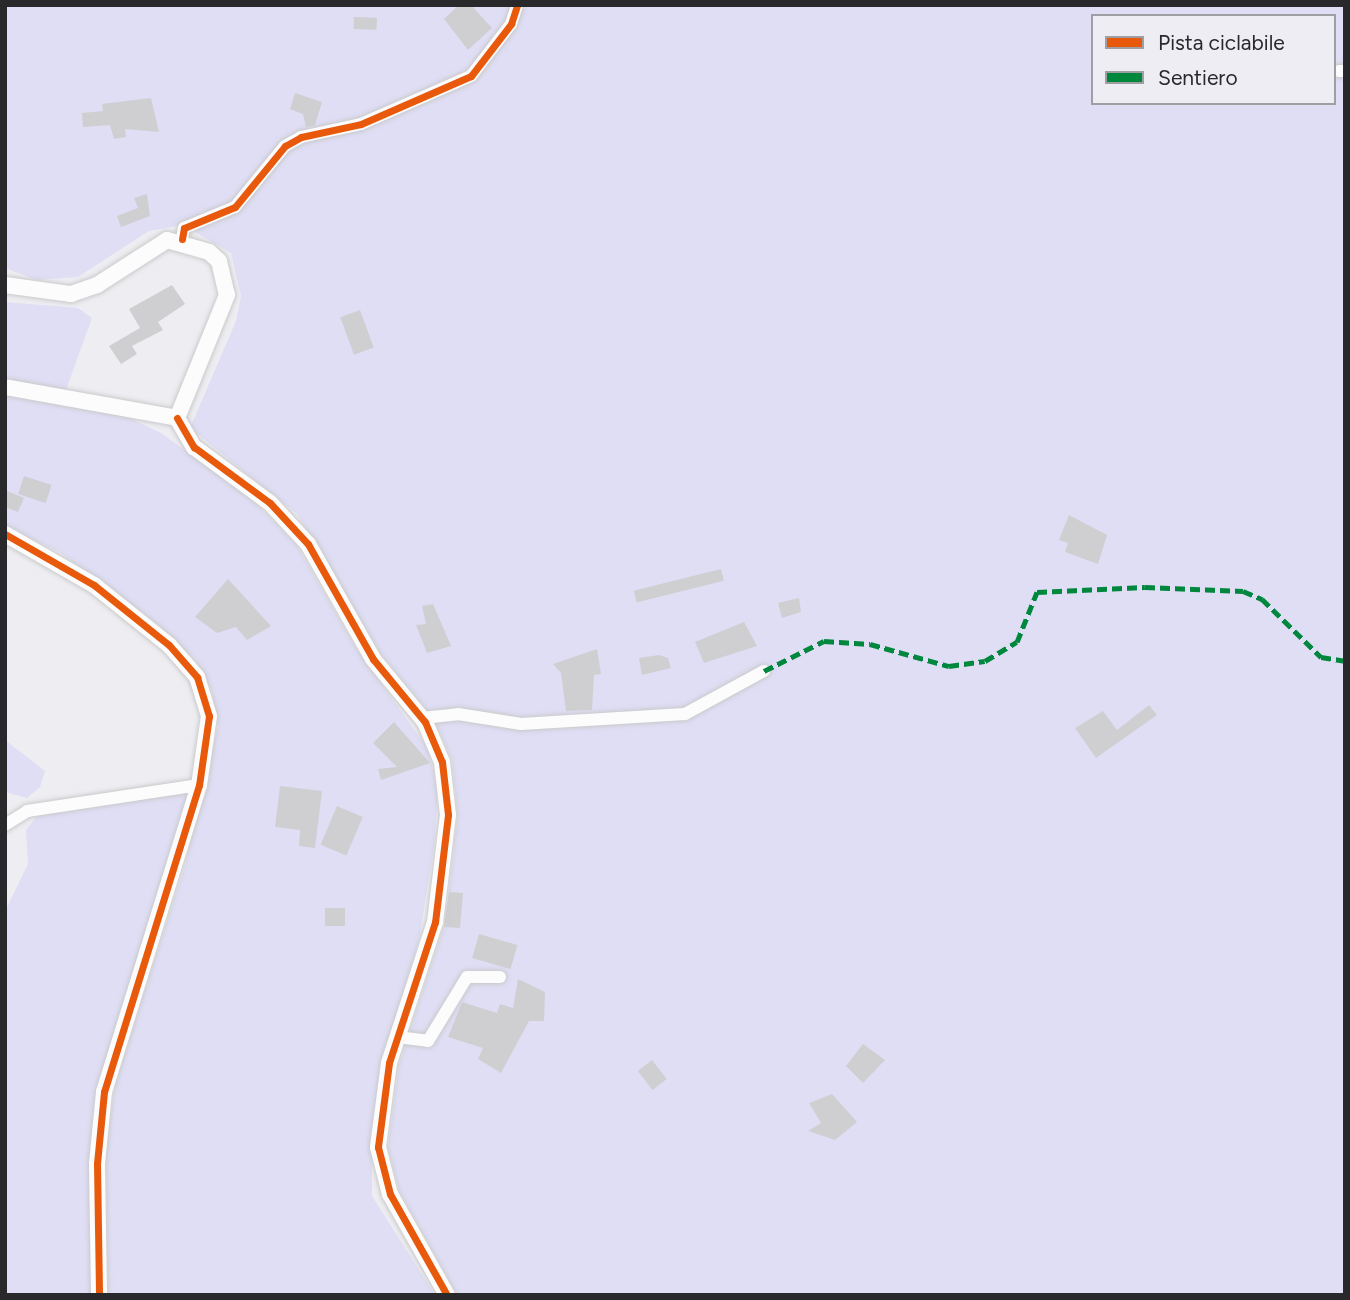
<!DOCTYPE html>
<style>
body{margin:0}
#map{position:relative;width:1350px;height:1300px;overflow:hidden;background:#eeeef2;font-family:Figtree,sans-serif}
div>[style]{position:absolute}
.green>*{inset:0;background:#dfdef5}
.building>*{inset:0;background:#cfcfd2;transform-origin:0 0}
.roads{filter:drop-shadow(0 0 2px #cacacc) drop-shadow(0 0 2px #cacacc)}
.minor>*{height:12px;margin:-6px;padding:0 6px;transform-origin:6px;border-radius:6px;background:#fcfcfd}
.tertiary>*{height:16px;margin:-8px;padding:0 8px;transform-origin:8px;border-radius:8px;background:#fcfcfd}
.quiet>*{height:5px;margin-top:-2.5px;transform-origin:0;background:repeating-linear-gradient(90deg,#00873e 0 10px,transparent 0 15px)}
.cycleway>*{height:7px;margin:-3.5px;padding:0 3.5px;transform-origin:3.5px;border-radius:3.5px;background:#e8590c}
span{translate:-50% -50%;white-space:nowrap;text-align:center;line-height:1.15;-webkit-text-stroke:5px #ededf3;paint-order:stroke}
.frame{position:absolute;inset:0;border:7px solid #29292b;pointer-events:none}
.legend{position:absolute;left:1091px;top:14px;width:245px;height:91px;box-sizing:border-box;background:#ededf3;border:2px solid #9f9fa3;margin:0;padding:9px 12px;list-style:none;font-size:21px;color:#29292b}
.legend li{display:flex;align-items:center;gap:14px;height:35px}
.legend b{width:35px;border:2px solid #9f9fa3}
</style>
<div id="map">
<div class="green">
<i style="clip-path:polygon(evenodd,5px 5px,1345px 5px,1345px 1295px,457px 1295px,399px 1190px,388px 1147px,399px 1065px,445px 924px,458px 816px,452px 759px,434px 718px,381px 654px,297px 514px,190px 428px,236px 321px,241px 296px,231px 253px,183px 225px,149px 231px,78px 277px,37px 280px,5px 268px,5px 5px,1093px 16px,1334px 16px,1334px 103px,1093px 103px,1093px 16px)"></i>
<i style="clip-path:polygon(5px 302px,78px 308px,92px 318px,66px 390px,5px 380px)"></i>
<i style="clip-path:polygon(5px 395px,127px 417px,161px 433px,247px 495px,296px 544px,355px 647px,428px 749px,438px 792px,434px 846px,420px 934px,372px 1135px,372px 1196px,435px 1295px,108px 1295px,106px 1147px,116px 1081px,186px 863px,218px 726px,212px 691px,195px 659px,61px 553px,5px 526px)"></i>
<i style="clip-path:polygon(5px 740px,45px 771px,40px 787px,27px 798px,5px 792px)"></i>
<i style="clip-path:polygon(192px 783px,97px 1091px,90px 1163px,92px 1295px,5px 1295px,5px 911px,28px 864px,26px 830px,47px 803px)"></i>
</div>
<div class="building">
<i style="clip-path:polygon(459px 5px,471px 5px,492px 28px,468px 50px,444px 19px)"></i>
<i style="left:354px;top:17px;width:23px;height:12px;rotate:2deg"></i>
<i style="clip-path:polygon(295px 93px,322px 102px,315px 125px,306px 127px,303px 114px,290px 109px)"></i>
<i style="clip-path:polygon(151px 98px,159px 132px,125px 129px,126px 137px,114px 139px,110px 125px,83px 127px,82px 113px,103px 111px,102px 104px)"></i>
<i style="clip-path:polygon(147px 194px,150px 216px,121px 227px,117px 216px,138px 208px,134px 198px)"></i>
<i style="clip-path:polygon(172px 285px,185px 304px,158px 322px,163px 330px,132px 346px,137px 354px,121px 364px,109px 346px,140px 328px,129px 309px)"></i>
<i style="left:360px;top:310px;width:40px;height:21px;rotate:70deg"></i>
<i style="left:24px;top:476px;width:29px;height:19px;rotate:18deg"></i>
<i style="clip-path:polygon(5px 490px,24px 498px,18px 512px,5px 507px)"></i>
<i style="clip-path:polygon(1069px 515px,1107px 535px,1098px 564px,1065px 552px,1068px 543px,1059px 540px)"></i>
<i style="left:721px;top:569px;width:12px;height:90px;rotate:76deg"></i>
<i style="clip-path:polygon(228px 579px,271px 626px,247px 640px,236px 627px,217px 633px,195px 617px)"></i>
<i style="clip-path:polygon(799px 598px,801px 612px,782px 618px,778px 603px)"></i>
<i style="clip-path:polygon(433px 604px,451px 646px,427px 653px,416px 625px,426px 624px,422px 606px)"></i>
<i style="clip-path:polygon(744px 622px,757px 646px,704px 663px,695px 642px)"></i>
<i style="clip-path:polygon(597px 649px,601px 674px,594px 675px,592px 710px,566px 711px,561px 673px,553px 664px)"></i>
<i style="clip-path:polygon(659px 655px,668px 658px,671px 668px,642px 675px,639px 658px)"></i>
<i style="clip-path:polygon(1149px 705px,1157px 715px,1096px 758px,1075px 728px,1103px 711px,1117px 730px)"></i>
<i style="clip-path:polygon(394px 722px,430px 763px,381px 780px,378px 769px,397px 767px,373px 743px)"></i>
<i style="clip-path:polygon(280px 786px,322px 791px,315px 848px,299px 846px,300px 830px,275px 827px)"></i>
<i style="left:337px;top:806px;width:28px;height:42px;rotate:23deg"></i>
<i style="clip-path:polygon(449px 892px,463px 893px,460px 928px,444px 927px)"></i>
<i style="left:325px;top:908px;width:20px;height:18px"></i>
<i style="left:479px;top:934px;width:40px;height:25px;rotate:16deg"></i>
<i style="clip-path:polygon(518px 979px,545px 992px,544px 1021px,529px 1021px,501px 1073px,478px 1059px,483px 1048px,448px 1037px,462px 1002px,497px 1013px,500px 1004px,513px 1008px)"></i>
<i style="clip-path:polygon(863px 1044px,885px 1060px,863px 1083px,846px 1066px)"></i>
<i style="left:652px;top:1060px;width:24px;height:18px;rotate:52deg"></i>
<i style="clip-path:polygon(832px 1094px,857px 1122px,835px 1140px,808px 1131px,821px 1123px,809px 1103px)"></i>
</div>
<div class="roads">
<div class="minor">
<i style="left:1339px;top:71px;width:6px"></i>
<i style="left:182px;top:239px;width:11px;rotate:-80deg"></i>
<i style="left:184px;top:228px;width:55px;rotate:-22.4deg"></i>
<i style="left:235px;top:207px;width:79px;rotate:-50.7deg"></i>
<i style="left:285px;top:146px;width:18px;rotate:-29deg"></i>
<i style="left:301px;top:137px;width:61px;rotate:-12.2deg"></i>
<i style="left:361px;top:124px;width:120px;rotate:-23.6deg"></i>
<i style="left:471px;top:76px;width:66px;rotate:-52.4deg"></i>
<i style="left:511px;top:24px;width:20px;rotate:-72deg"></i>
<i style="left:422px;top:718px;width:36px;rotate:-6deg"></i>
<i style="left:458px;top:714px;width:64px;rotate:9deg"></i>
<i style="left:521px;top:724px;width:164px;rotate:-3.5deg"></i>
<i style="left:685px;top:714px;width:90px;rotate:-28.6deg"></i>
<i style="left:5px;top:825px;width:26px;rotate:-32deg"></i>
<i style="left:27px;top:811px;width:174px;rotate:-8.6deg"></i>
<i style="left:397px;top:1037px;width:31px;rotate:7deg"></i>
<i style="left:428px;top:1041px;width:75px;rotate:-58.6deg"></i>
<i style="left:467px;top:977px;width:33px"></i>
</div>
<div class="tertiary">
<i style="left:5px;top:285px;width:67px;rotate:7.8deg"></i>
<i style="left:71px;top:294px;width:28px;rotate:-19deg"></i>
<i style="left:97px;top:285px;width:83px;rotate:-32.7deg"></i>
<i style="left:167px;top:240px;width:44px;rotate:15.9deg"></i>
<i style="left:209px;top:252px;width:13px;rotate:42deg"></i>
<i style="left:219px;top:261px;width:35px;rotate:77deg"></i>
<i style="left:227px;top:295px;width:133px;rotate:112.1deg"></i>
<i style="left:5px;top:387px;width:175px;rotate:10.2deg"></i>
<i style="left:177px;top:418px;width:34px;rotate:60deg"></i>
<i style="left:194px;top:447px;width:94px;rotate:36.4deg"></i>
<i style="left:270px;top:503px;width:56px;rotate:47.2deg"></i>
<i style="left:308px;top:544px;width:132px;rotate:60.5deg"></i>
<i style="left:373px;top:659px;width:82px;rotate:50.5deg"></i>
<i style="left:425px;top:722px;width:43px;rotate:67deg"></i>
<i style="left:442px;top:762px;width:53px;rotate:83.5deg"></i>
<i style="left:448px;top:815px;width:108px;rotate:96.9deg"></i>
<i style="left:435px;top:922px;width:148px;rotate:108.1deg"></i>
<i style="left:389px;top:1063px;width:85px;rotate:97.5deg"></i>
<i style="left:378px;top:1147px;width:49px;rotate:75.7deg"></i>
<i style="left:390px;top:1194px;width:116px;rotate:60.6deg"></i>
<i style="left:5px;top:534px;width:103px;rotate:29.8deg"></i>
<i style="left:94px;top:585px;width:96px;rotate:38.7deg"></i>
<i style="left:169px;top:645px;width:43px;rotate:48.8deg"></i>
<i style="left:197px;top:677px;width:41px;rotate:72.9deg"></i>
<i style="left:209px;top:716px;width:70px;rotate:98.2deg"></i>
<i style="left:199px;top:785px;width:321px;rotate:107.2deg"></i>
<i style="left:104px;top:1092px;width:72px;rotate:95.6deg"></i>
<i style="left:97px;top:1164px;width:131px;rotate:89.1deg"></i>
</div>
</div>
<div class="quiet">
<i style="left:764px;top:671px;width:67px;rotate:-26.6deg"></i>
<i style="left:824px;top:641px;width:46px;rotate:3.7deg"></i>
<i style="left:870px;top:644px;width:82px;rotate:15.6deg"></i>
<i style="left:949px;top:666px;width:36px;rotate:-8deg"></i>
<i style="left:985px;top:661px;width:37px;rotate:-31deg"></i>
<i style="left:1017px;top:642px;width:54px;rotate:-68.2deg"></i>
<i style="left:1037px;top:592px;width:108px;rotate:-2.7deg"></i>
<i style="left:1145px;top:587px;width:98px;rotate:2.3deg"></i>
<i style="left:1243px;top:591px;width:21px;rotate:23deg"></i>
<i style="left:1262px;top:599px;width:83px;rotate:44.5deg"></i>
<i style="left:1321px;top:657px;width:24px;rotate:9deg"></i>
</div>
<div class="cycleway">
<i style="left:182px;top:239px;width:11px;rotate:-80deg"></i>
<i style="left:184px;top:228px;width:55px;rotate:-22.4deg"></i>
<i style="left:235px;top:207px;width:79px;rotate:-50.7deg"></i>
<i style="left:285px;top:146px;width:18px;rotate:-29deg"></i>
<i style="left:301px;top:137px;width:61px;rotate:-12.2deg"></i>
<i style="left:361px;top:124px;width:120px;rotate:-23.6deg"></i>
<i style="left:471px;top:76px;width:66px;rotate:-52.4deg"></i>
<i style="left:511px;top:24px;width:20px;rotate:-72deg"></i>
<i style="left:177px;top:418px;width:34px;rotate:60deg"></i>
<i style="left:194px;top:447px;width:94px;rotate:36.4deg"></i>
<i style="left:270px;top:503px;width:56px;rotate:47.2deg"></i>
<i style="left:308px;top:544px;width:132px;rotate:60.5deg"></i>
<i style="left:373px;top:659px;width:82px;rotate:50.5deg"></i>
<i style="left:425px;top:722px;width:43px;rotate:67deg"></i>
<i style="left:442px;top:762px;width:53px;rotate:83.5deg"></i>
<i style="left:448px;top:815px;width:108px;rotate:96.9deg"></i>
<i style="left:435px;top:922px;width:148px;rotate:108.1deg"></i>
<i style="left:389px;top:1063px;width:85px;rotate:97.5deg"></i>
<i style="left:378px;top:1147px;width:49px;rotate:75.7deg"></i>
<i style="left:390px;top:1194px;width:116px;rotate:60.6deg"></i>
<i style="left:5px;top:534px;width:103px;rotate:29.8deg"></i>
<i style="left:94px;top:585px;width:96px;rotate:38.7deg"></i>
<i style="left:169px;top:645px;width:43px;rotate:48.8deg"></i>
<i style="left:197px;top:677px;width:41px;rotate:72.9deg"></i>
<i style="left:209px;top:716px;width:70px;rotate:98.2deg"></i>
<i style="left:199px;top:785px;width:321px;rotate:107.2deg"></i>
<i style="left:104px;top:1092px;width:72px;rotate:95.6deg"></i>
<i style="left:97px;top:1164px;width:131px;rotate:89.1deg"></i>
</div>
<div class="frame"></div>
<ul class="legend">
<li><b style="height:9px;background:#e8590c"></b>Pista ciclabile</li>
<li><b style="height:9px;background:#00873e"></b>Sentiero</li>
</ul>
</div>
